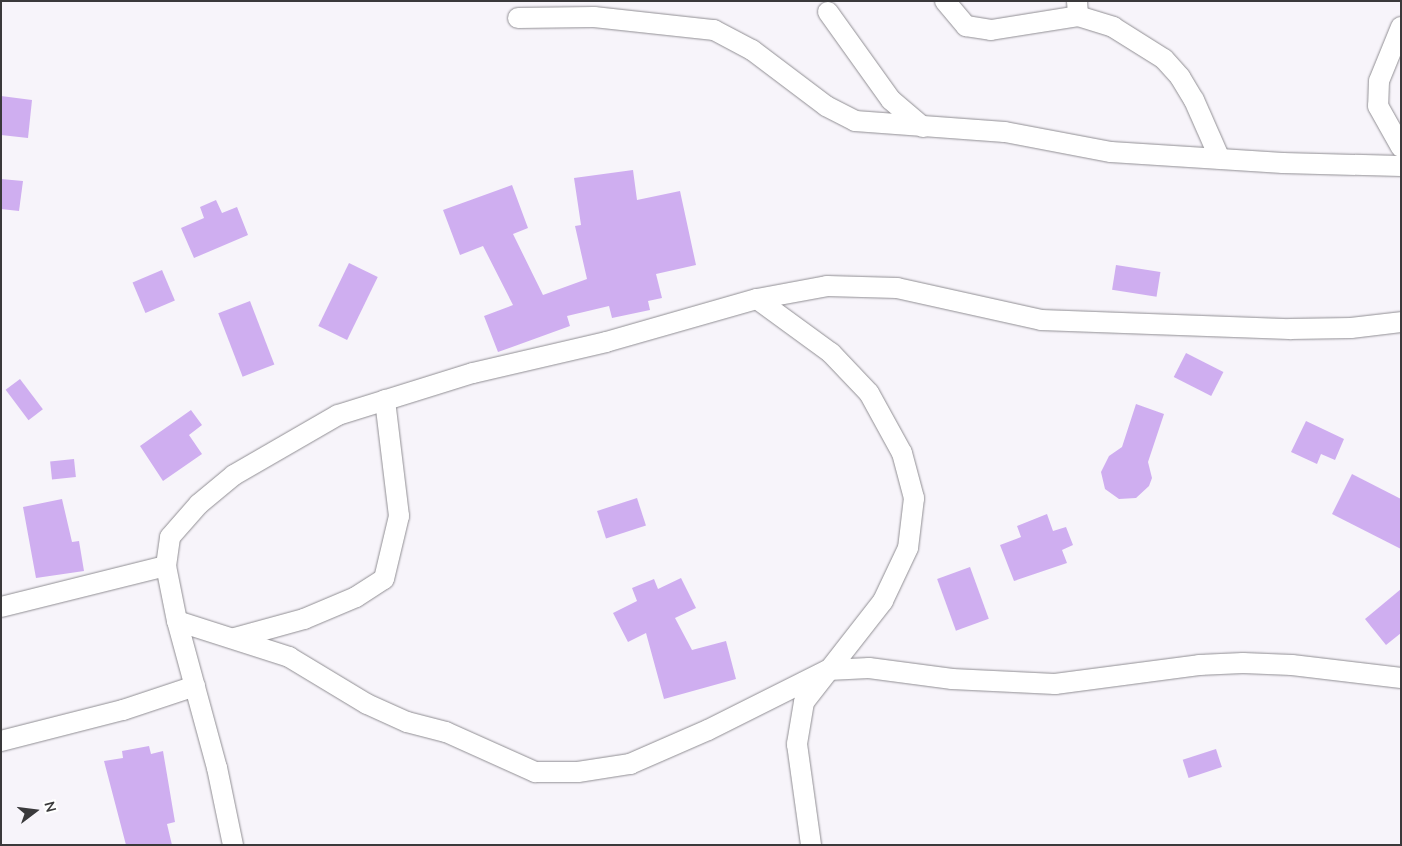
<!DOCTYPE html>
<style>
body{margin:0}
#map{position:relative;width:1402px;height:846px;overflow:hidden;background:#f7f4fa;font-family:"Nunito Sans",sans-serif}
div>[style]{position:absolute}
.building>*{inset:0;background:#cfaef0;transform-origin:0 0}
.roads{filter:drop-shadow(0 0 1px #908e93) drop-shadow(0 0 1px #908e93)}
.minor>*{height:20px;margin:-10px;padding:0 10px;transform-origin:10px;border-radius:10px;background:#fff}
span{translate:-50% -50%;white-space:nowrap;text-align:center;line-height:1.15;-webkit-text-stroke:4px #fff;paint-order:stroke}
.frame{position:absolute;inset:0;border:2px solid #3a393b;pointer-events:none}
.north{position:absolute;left:10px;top:786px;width:50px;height:50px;-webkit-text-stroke:4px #fff;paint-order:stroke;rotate:75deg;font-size:14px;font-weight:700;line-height:20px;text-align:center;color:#3a393b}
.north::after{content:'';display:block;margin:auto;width:18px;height:22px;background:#3a393b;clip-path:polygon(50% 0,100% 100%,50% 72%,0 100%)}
</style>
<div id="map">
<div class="building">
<i style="clip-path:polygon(1px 96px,32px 100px,28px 138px,1px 135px)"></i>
<i style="clip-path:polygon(633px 170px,637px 200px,680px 191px,696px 265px,656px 274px,662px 298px,648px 301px,650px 310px,612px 318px,609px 306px,567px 316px,570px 326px,498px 352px,484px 316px,513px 305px,483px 246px,460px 255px,443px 210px,512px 185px,528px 228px,513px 234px,543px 295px,587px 279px,575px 226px,581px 225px,574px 178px)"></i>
<i style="clip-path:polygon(1px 179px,23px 181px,19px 211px,1px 209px)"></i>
<i style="clip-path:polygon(216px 200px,222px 213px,237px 207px,248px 235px,194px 258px,181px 228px,204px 218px,200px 207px)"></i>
<i style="left:349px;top:263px;width:32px;height:70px;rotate:26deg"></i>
<i style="left:1116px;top:265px;width:45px;height:25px;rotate:9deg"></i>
<i style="left:162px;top:270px;width:33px;height:32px;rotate:67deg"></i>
<i style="left:250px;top:301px;width:68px;height:34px;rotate:69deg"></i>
<i style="left:1186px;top:353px;width:42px;height:27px;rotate:27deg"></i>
<i style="left:20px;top:379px;width:38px;height:18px;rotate:53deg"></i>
<i style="clip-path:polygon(1136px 404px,1164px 414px,1148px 462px,1152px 478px,1149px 486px,1136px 498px,1119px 499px,1105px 489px,1101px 472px,1109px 456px,1122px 447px)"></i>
<i style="clip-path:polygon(191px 410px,202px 425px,189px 435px,202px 454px,163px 481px,140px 446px)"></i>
<i style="clip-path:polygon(1306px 421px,1344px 439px,1335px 460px,1321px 454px,1317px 464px,1291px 452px)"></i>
<i style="left:74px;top:459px;width:18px;height:24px;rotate:84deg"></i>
<i style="clip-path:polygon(1352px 474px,1401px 499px,1401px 549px,1332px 514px)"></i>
<i style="left:637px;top:498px;width:29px;height:42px;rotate:72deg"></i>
<i style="clip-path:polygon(62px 499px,72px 542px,79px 541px,84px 571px,36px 578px,23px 507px)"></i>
<i style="clip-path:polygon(1047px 514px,1053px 531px,1066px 527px,1073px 545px,1062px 550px,1067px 563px,1014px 581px,1000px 545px,1021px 537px,1017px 526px)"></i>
<i style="left:970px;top:567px;width:55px;height:35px;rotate:70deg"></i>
<i style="clip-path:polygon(681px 578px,696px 608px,675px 618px,692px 650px,726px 641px,736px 679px,664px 699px,646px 633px,628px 642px,613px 613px,637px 601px,632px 588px,654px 579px,658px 589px)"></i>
<i style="clip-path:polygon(1401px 589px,1401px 633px,1386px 645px,1365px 619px)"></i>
<i style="clip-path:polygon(149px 746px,151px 754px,163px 751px,175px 822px,167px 824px,172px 845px,126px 845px,104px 761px,123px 758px,122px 751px)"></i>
<i style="left:1216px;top:749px;width:19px;height:35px;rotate:72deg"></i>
</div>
<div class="roads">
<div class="minor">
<i style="left:945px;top:1px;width:33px;rotate:50deg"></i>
<i style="left:966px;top:26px;width:25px;rotate:9deg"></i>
<i style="left:991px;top:30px;width:88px;rotate:-9.1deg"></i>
<i style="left:1077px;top:1px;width:15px;rotate:86deg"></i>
<i style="left:1078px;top:16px;width:37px;rotate:17deg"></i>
<i style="left:1113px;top:27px;width:60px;rotate:32.1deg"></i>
<i style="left:1164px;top:59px;width:24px;rotate:48deg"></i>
<i style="left:1180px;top:77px;width:27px;rotate:59deg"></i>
<i style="left:1194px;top:100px;width:64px;rotate:66.2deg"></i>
<i style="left:828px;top:12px;width:108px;rotate:54.4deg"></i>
<i style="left:891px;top:100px;width:42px;rotate:40.2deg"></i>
<i style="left:518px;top:18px;width:76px;rotate:-0.8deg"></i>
<i style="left:594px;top:17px;width:121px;rotate:6.2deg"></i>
<i style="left:714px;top:30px;width:43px;rotate:27.8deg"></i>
<i style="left:752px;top:50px;width:93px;rotate:37.1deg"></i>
<i style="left:826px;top:106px;width:33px;rotate:27deg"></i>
<i style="left:855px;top:121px;width:150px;rotate:4.2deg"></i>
<i style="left:1005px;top:132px;width:108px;rotate:10.7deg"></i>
<i style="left:1111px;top:152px;width:172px;rotate:3.7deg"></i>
<i style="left:1283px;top:163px;width:118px;rotate:1.5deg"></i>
<i style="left:1401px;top:27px;width:58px;rotate:112.2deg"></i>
<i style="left:1379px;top:81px;width:25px;rotate:92deg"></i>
<i style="left:1378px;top:106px;width:47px;rotate:60.7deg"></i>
<i style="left:757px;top:299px;width:92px;rotate:36.1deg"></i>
<i style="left:831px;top:353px;width:55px;rotate:46.5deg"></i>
<i style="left:869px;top:393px;width:68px;rotate:61.2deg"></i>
<i style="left:902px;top:453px;width:47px;rotate:75.1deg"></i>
<i style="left:914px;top:498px;width:50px;rotate:96.8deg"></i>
<i style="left:908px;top:548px;width:59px;rotate:115.3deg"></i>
<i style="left:883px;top:601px;width:128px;rotate:128deg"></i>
<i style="left:804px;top:702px;width:43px;rotate:99.5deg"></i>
<i style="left:797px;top:744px;width:102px;rotate:82.1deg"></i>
<i style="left:1px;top:607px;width:170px;rotate:-14deg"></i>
<i style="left:177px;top:621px;width:118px;rotate:17.8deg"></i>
<i style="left:289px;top:657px;width:91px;rotate:31.1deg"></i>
<i style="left:367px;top:704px;width:44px;rotate:24.2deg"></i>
<i style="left:407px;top:722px;width:40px;rotate:14.4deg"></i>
<i style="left:446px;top:732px;width:98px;rotate:24.2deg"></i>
<i style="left:535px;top:772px;width:43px"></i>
<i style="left:578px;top:772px;width:53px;rotate:-8.7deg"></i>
<i style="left:630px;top:764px;width:85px;rotate:-23.6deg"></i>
<i style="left:708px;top:730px;width:134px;rotate:-26.6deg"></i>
<i style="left:828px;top:670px;width:41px;rotate:-2.8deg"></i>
<i style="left:869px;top:668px;width:84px;rotate:7.5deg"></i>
<i style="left:952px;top:679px;width:103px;rotate:2.8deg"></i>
<i style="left:1055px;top:684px;width:145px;rotate:-7.5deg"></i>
<i style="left:1199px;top:665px;width:44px;rotate:-2.6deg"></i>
<i style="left:1243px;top:663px;width:49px;rotate:2.3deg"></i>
<i style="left:1292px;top:665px;width:110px;rotate:6.8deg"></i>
<i style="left:235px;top:638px;width:72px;rotate:-15.4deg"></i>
<i style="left:304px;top:619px;width:56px;rotate:-22.9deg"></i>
<i style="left:356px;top:597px;width:33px;rotate:-33deg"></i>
<i style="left:384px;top:579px;width:65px;rotate:-76.6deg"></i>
<i style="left:399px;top:516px;width:117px;rotate:-96.9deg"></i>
<i style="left:1px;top:741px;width:126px;rotate:-14.3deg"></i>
<i style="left:123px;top:710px;width:76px;rotate:-18.4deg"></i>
<i style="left:233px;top:845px;width:79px;rotate:-101.7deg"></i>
<i style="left:217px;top:768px;width:152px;rotate:-105.2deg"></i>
<i style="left:177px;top:621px;width:56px;rotate:-101.3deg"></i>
<i style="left:166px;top:566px;width:29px;rotate:-82deg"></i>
<i style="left:170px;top:537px;width:44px;rotate:-48.7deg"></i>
<i style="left:199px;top:504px;width:45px;rotate:-39.6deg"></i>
<i style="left:234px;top:475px;width:120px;rotate:-30deg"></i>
<i style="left:338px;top:415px;width:141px;rotate:-17.3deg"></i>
<i style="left:473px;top:373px;width:137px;rotate:-13.1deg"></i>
<i style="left:606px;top:342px;width:157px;rotate:-15.9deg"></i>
<i style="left:757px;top:299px;width:71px;rotate:-10.5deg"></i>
<i style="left:827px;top:286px;width:70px;rotate:1.6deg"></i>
<i style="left:897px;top:288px;width:148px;rotate:12.5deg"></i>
<i style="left:1041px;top:320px;width:249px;rotate:2.1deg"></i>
<i style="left:1290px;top:329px;width:61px;rotate:-0.9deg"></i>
<i style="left:1351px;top:328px;width:50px;rotate:-6.8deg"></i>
</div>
</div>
<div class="frame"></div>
<div class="north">N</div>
</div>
